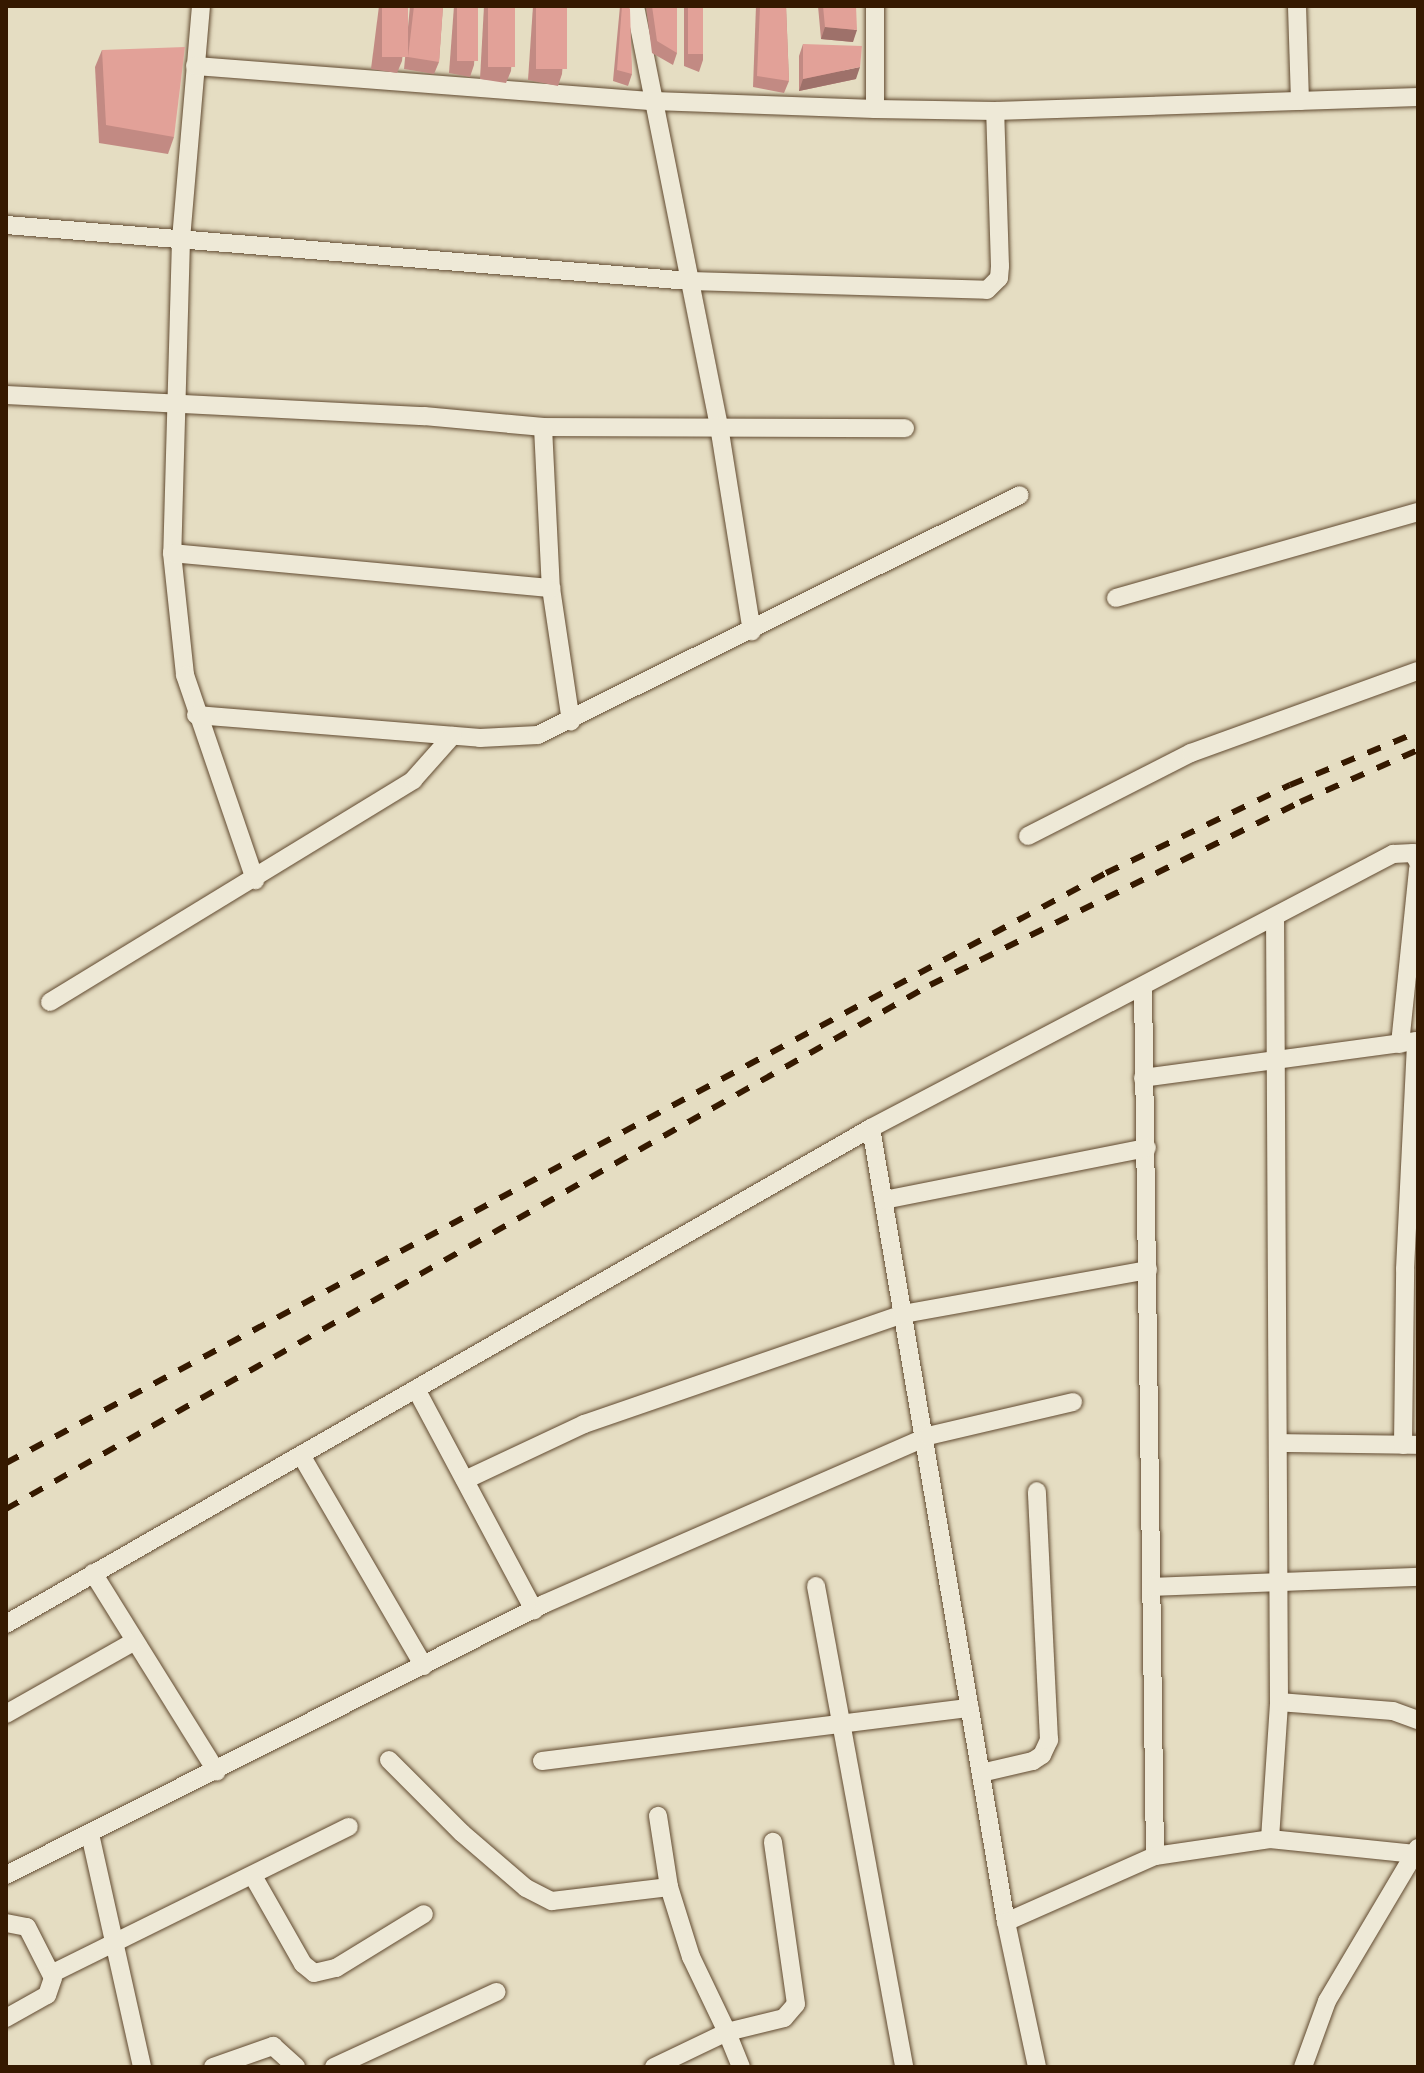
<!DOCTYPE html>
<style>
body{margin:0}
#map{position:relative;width:1424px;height:2073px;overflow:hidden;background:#e5ddc2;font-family:"IM FELL Double Pica",serif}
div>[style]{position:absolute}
.roads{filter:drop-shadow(0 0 2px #614a30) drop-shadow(0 0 2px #614a30)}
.minor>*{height:18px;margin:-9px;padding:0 9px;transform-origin:9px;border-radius:9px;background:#eee9d7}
.rail>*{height:6px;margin-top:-3px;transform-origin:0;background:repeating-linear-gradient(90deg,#351900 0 14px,transparent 0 28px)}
.wall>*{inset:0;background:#c28a83}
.shaded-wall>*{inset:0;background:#9e716a}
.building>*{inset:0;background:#e2a198;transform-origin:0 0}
span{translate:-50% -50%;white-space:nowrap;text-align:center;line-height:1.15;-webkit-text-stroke:7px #eee9d7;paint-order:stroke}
.frame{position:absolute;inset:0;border:8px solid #351900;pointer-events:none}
</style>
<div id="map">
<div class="roads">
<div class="minor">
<i style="left:201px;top:6px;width:235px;rotate:94.9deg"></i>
<i style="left:181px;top:240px;width:313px;rotate:91.6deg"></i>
<i style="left:172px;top:553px;width:123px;rotate:83.9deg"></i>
<i style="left:185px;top:675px;width:217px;rotate:71.1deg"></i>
<i style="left:635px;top:6px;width:428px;rotate:78.7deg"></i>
<i style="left:719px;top:426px;width:208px;rotate:80.9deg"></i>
<i style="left:875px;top:6px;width:103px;rotate:90deg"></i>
<i style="left:1297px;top:6px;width:95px;rotate:88.2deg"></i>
<i style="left:195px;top:66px;width:460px;rotate:4.4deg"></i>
<i style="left:654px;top:101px;width:221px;rotate:2.1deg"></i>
<i style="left:875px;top:109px;width:120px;rotate:1deg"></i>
<i style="left:995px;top:111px;width:423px;rotate:-1.9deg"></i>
<i style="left:6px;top:225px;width:686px;rotate:4.68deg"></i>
<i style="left:690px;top:281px;width:297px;rotate:1.7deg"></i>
<i style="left:987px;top:290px;width:17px;rotate:-45deg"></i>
<i style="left:999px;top:278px;width:12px;rotate:-85deg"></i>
<i style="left:1000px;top:266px;width:155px;rotate:-91.8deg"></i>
<i style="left:6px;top:395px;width:419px;rotate:2.9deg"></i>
<i style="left:424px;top:416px;width:120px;rotate:5.3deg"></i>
<i style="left:543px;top:427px;width:362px;rotate:0.2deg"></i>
<i style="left:543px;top:427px;width:161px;rotate:87.2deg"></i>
<i style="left:551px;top:588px;width:135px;rotate:81.5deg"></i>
<i style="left:172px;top:553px;width:381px;rotate:5.3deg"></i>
<i style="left:1116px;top:598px;width:314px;rotate:-15.9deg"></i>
<i style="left:196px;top:715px;width:285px;rotate:4.6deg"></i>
<i style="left:480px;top:738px;width:58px;rotate:-3deg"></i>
<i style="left:538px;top:735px;width:538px;rotate:-26.47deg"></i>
<i style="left:1028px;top:836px;width:183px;rotate:-27deg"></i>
<i style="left:1191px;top:753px;width:241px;rotate:-19.9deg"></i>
<i style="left:50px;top:1002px;width:426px;rotate:-31.4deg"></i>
<i style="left:413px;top:780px;width:59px;rotate:-48.4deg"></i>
<i style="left:1400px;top:1044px;width:176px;rotate:-84.1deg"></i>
<i style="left:1143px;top:1078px;width:277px;rotate:-7.7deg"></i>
<i style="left:871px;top:1128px;width:805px;rotate:80.35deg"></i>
<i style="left:1006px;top:1922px;width:163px;rotate:-23.9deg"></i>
<i style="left:1155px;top:1856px;width:870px;rotate:-90.79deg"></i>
<i style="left:884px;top:1200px;width:268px;rotate:-11.2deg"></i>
<i style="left:416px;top:1389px;width:251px;rotate:61.9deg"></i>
<i style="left:1280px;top:1443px;width:138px;rotate:0.8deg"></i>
<i style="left:1403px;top:1445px;width:176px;rotate:-89.3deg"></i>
<i style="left:1405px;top:1269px;width:228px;rotate:-87.2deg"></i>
<i style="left:301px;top:1455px;width:244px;rotate:59.8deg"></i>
<i style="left:465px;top:1480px;width:132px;rotate:-25.2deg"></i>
<i style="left:584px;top:1424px;width:337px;rotate:-19deg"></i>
<i style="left:903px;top:1314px;width:249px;rotate:-10.2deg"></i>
<i style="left:93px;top:1573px;width:234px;rotate:58.1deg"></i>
<i style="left:816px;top:1586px;width:489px;rotate:79.6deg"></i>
<i style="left:1152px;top:1587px;width:266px;rotate:-2.2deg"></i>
<i style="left:6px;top:1624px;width:997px;rotate:-29.83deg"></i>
<i style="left:871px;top:1128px;width:590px;rotate:-27.7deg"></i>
<i style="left:1393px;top:854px;width:20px;rotate:-3deg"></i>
<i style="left:1413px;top:853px;width:10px;rotate:61deg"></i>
<i style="left:1279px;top:1702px;width:114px;rotate:4.5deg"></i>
<i style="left:1393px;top:1711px;width:27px;rotate:20deg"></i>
<i style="left:6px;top:1714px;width:148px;rotate:-29.5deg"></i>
<i style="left:389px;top:1760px;width:103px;rotate:45deg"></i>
<i style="left:462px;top:1833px;width:84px;rotate:40.7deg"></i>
<i style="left:526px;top:1888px;width:29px;rotate:27deg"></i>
<i style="left:552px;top:1901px;width:118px;rotate:-6.8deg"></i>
<i style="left:669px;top:1887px;width:72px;rotate:-98.8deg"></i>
<i style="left:542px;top:1761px;width:431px;rotate:-7.1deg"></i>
<i style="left:981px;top:1773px;width:53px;rotate:-13deg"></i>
<i style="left:1033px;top:1761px;width:11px;rotate:-34deg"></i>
<i style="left:1042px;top:1755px;width:17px;rotate:-65deg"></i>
<i style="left:1049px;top:1740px;width:249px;rotate:-92.8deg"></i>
<i style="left:90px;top:1834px;width:239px;rotate:77.4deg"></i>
<i style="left:1270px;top:1839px;width:146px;rotate:5.9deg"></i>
<i style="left:1155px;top:1856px;width:116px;rotate:-8.4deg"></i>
<i style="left:1270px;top:1839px;width:137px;rotate:-86.2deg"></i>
<i style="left:1279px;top:1702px;width:784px;rotate:-90.29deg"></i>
<i style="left:6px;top:1875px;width:602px;rotate:-26.74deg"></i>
<i style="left:544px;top:1604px;width:419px;rotate:-23.6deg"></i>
<i style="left:928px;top:1436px;width:149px;rotate:-13.2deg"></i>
<i style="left:253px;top:1876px;width:101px;rotate:60.4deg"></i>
<i style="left:303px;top:1964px;width:14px;rotate:39deg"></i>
<i style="left:314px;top:1973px;width:23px;rotate:-13deg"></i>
<i style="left:336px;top:1968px;width:103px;rotate:-31.5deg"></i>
<i style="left:1006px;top:1922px;width:148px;rotate:77.9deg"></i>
<i style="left:6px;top:1923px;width:21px;rotate:11deg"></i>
<i style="left:27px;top:1927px;width:57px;rotate:63deg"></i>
<i style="left:53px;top:1978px;width:18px;rotate:109deg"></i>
<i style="left:47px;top:1995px;width:47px;rotate:150.7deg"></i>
<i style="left:53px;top:1973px;width:330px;rotate:-26.3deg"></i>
<i style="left:213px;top:2067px;width:64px;rotate:-19.3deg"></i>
<i style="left:273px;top:2046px;width:31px;rotate:42deg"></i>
<i style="left:334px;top:2067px;width:179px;rotate:-24.8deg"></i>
<i style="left:654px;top:2067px;width:81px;rotate:-25.6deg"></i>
<i style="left:727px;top:2032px;width:83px;rotate:-115.6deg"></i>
<i style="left:691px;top:1957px;width:73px;rotate:-107.4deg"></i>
<i style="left:741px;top:2067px;width:38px;rotate:-112deg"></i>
<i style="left:727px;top:2032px;width:59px;rotate:-13.8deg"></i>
<i style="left:784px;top:2018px;width:18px;rotate:-49deg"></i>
<i style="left:796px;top:2004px;width:164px;rotate:-98.1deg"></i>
<i style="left:1303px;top:2067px;width:70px;rotate:-70deg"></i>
<i style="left:1327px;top:2001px;width:178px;rotate:-59.3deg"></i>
</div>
</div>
<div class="rail">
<i style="left:6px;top:1463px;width:1248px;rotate:-28.21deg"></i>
<i style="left:1106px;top:873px;width:204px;rotate:-25.6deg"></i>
<i style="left:1290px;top:785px;width:139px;rotate:-22.5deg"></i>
<i style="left:6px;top:1509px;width:1062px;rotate:-29.56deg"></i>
<i style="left:930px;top:985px;width:413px;rotate:-26.3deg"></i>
<i style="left:1300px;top:802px;width:129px;rotate:-23.8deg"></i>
</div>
<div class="wall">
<i style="clip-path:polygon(379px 6px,408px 6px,402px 61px,397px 73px,371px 69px)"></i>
<i style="clip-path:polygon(410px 6px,443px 6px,439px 62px,434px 74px,404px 69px)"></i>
<i style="clip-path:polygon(454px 6px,478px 6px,474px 65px,470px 77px,449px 73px)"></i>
<i style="clip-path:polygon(484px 6px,515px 6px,511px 71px,506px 83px,480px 79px)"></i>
<i style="clip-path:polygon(533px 6px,567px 6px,562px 74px,558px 86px,528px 80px)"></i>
<i style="clip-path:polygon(620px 6px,628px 6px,632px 74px,628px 86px,613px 81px)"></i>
<i style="clip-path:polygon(646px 6px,677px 6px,677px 53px,673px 65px,652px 53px)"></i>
<i style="clip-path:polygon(684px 6px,703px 6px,703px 60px,699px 72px,684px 66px)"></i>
<i style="clip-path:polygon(756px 6px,786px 6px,789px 81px,784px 93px,753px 87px)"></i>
<i style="clip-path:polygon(818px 6px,856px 6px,853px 42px,821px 39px)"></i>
<i style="clip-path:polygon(803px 44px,856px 79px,799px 91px,799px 56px)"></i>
<i style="clip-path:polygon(102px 50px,174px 137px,168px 154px,99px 143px,95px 67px)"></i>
</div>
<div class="shaded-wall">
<i style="clip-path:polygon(825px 27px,857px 30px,853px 42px,821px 39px)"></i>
<i style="clip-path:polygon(860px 67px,856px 79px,799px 91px,803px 79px)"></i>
</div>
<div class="building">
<i style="left:382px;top:6px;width:26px;height:51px"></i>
<i style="clip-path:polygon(414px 6px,443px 6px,439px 62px,408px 57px)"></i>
<i style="left:457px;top:6px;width:21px;height:55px"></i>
<i style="left:488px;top:6px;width:27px;height:61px"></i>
<i style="left:536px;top:6px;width:31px;height:63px"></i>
<i style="clip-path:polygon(622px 6px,628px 6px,630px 9px,632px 74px,617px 70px)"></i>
<i style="clip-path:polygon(652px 6px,677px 6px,677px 53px,657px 41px)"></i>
<i style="left:688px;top:6px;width:15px;height:48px"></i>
<i style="clip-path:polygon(760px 6px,786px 6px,789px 81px,757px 76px)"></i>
<i style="clip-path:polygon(823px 6px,856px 6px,857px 30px,825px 27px)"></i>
<i style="clip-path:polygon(803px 44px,862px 46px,860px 67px,803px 79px)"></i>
<i style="clip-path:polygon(185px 47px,174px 137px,106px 125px,102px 50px)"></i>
</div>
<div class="frame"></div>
</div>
